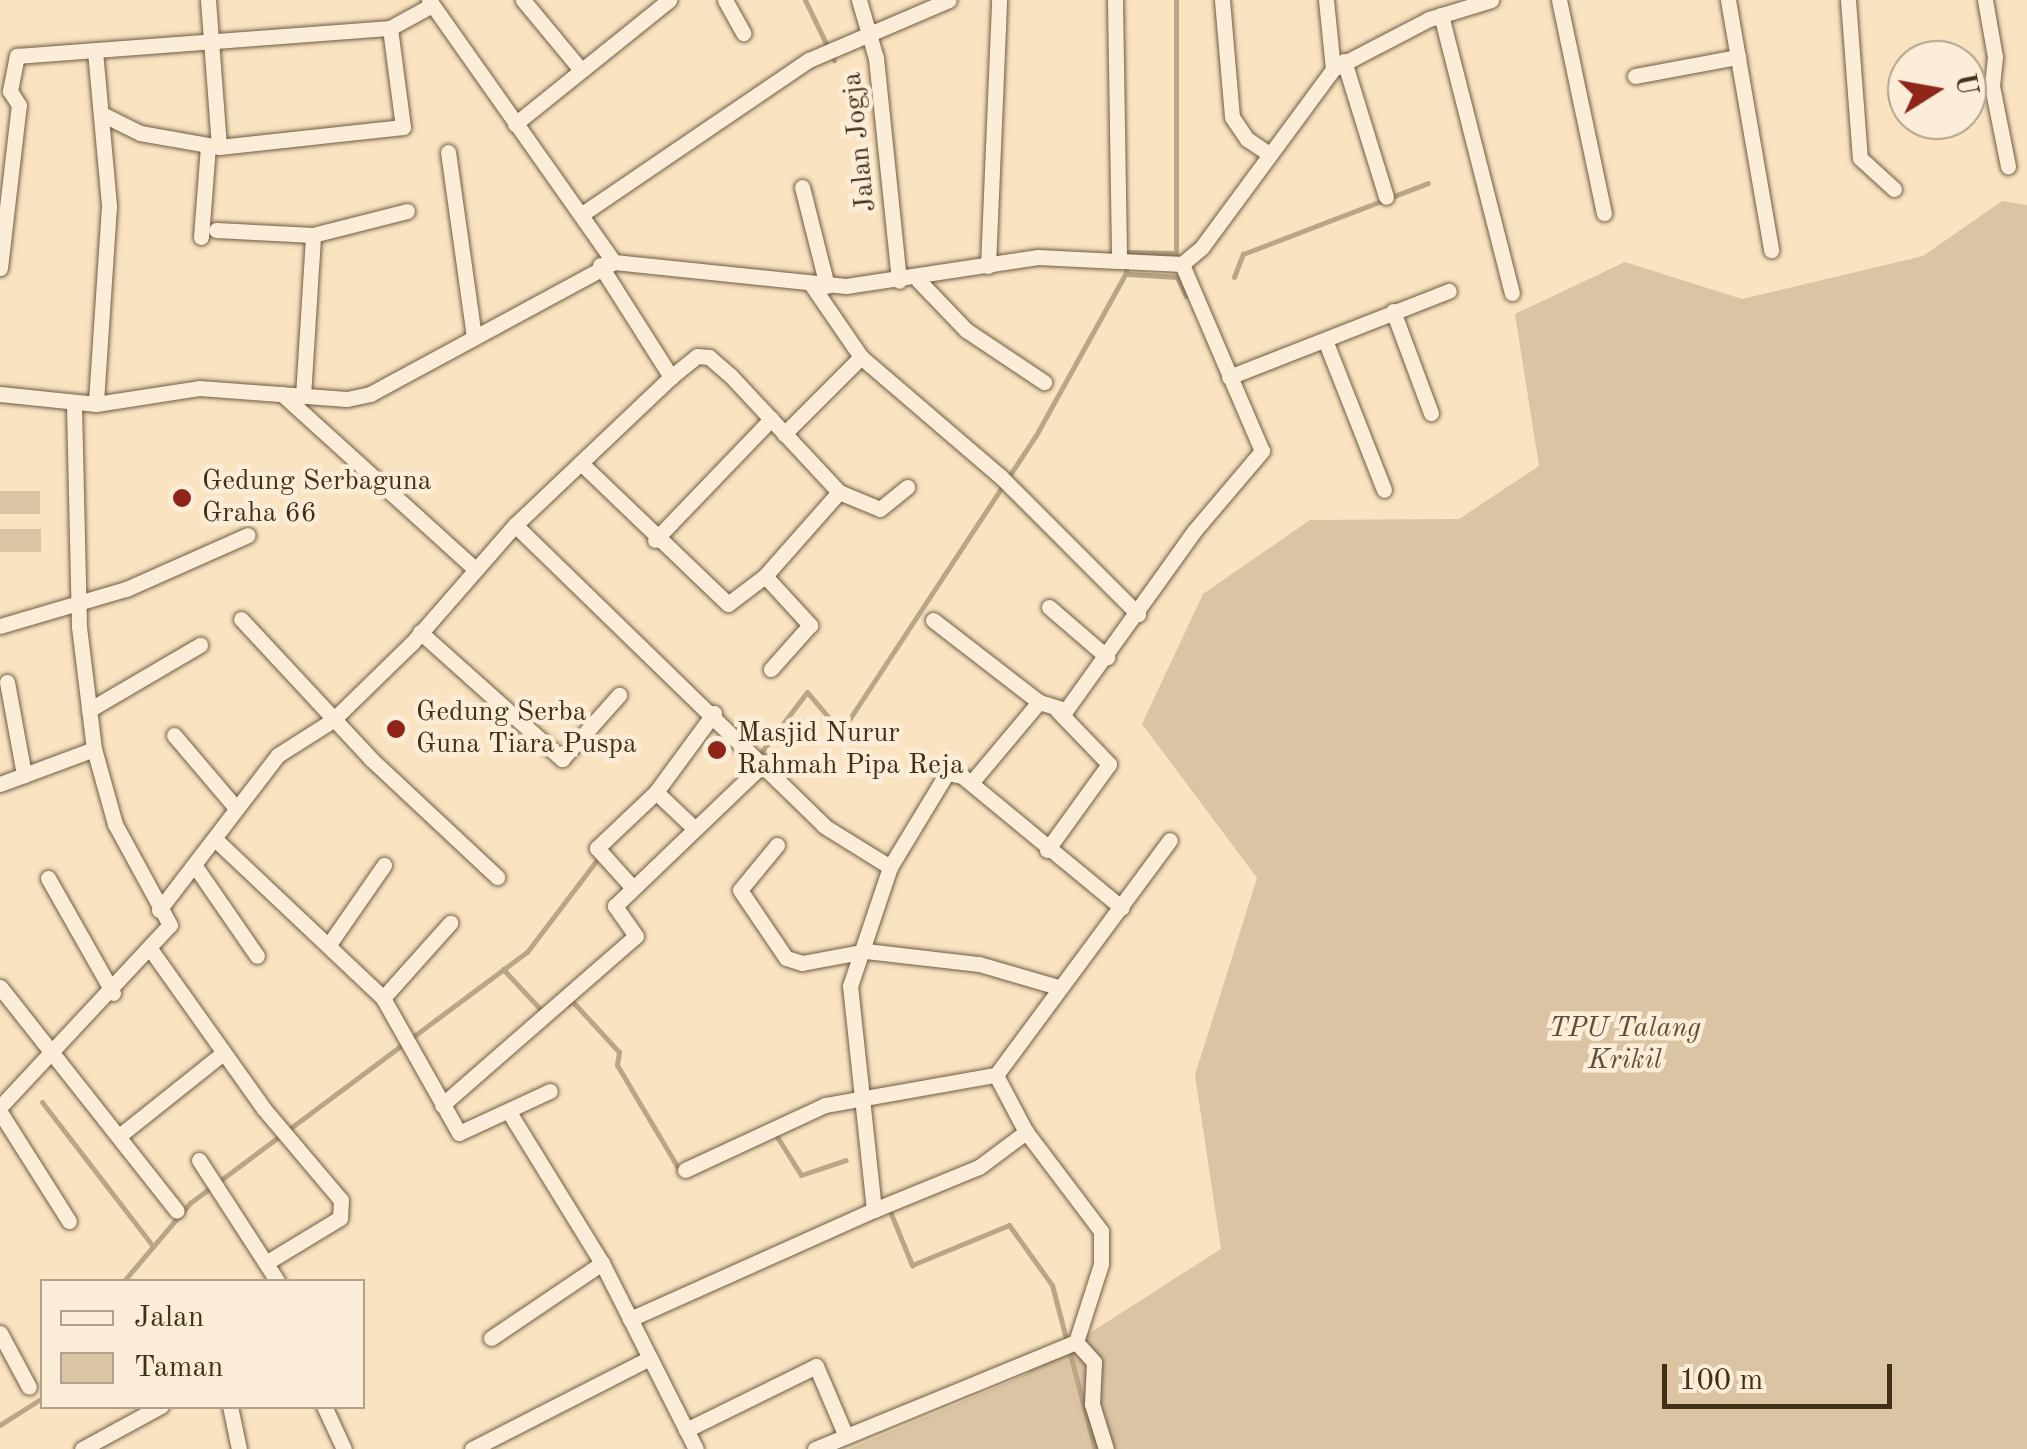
<!DOCTYPE html>
<style>
body{margin:0}
#map{position:relative;width:2027px;height:1449px;overflow:hidden;background:#f9e3c1;font-family:"Old Standard TT",serif}
div>[style]{position:absolute}
.green>*{inset:0;background:#dac4a4;transform-origin:0 0}
.stream>*{height:5px;margin:-2.5px;padding:0 2.5px;transform-origin:2.5px;border-radius:2.5px;background:#baa687}
.roads{filter:drop-shadow(0 0 2px #6f5c42) drop-shadow(0 0 2px #6f5c42)}
.minor>*{height:15px;margin:-7.5px;padding:0 7.5px;transform-origin:7.5px;border-radius:7.5px;background:#fbedd7}
.dots>*{width:28px;height:28px;translate:-50% -50%;box-sizing:border-box;border:5px solid #fbedd7;border-radius:50%}
span{translate:-50% -50%;white-space:nowrap;text-align:center;line-height:1.15;-webkit-text-stroke:9px #fbedd7;paint-order:stroke}
.street-label{font-size:28px;color:#412f17}
.poi-label{font-size:28px;color:#412f17}
.left{translate:0 -50%;text-align:left}
.park-label{font-size:28px;color:#604d33;font-style:italic}
.legend{position:absolute;left:40px;top:1279px;width:325px;height:130px;box-sizing:border-box;background:#fbedd7;border:2px solid #b1a18a;margin:0;padding:12px 18px;list-style:none;font-size:30px;color:#412f17}
.legend li{display:flex;align-items:center;gap:20px;height:50px}
.legend b{width:50px;border:2px solid #b1a18a}
.north{position:absolute;left:1887px;top:40px;width:100px;height:100px;box-sizing:border-box;background:#fbedd7;border:2px solid #b1a18a;border-radius:50%;rotate:79deg;font-size:28px;font-weight:700;line-height:40px;text-align:center;color:#412f17}
.north::after{content:'';display:block;margin:auto;width:35px;height:45px;background:#8f2418;clip-path:polygon(50% 0,100% 100%,50% 72%,0 100%)}
.scale{position:absolute;left:1662px;top:1364px;width:230px;height:45px;box-sizing:border-box;border:5px solid #412f17;border-top:0;padding-left:12px;font-size:30px;line-height:35px;white-space:nowrap;color:#412f17;-webkit-text-stroke:8px #fbedd7;paint-order:stroke}
</style>
<div id="map">
<div class="green">
<i style="clip-path:polygon(2002px 201px,2027px 205px,2027px 1449px,849px 1449px,1021px 1377px,1221px 1249px,1195px 1075px,1257px 878px,1142px 724px,1203px 594px,1310px 520px,1459px 519px,1539px 466px,1515px 314px,1625px 262px,1742px 299px,1923px 256px)"></i>
<i style="left:40px;top:491px;width:23px;height:40px;rotate:90deg"></i>
<i style="left:0;top:529px;width:41px;height:23px"></i>
</div>
<div class="stream">
<i style="left:805px;top:0;width:67px;rotate:64.2deg"></i>
<i style="left:1127px;top:274px;width:50px;rotate:3.4deg"></i>
<i style="left:1177px;top:277px;width:21px;rotate:65deg"></i>
<i style="left:1234px;top:277px;width:25px;rotate:-69deg"></i>
<i style="left:1243px;top:254px;width:198px;rotate:-21deg"></i>
<i style="left:759px;top:755px;width:79px;rotate:-52.7deg"></i>
<i style="left:807px;top:692px;width:52px;rotate:49.6deg"></i>
<i style="left:841px;top:732px;width:353px;rotate:-56.7deg"></i>
<i style="left:1035px;top:437px;width:188px;rotate:-61deg"></i>
<i style="left:1126px;top:273px;width:21px;rotate:-90deg"></i>
<i style="left:1126px;top:252px;width:50px;rotate:1.1deg"></i>
<i style="left:1176px;top:253px;width:253px;rotate:-90deg"></i>
<i style="left:503px;top:969px;width:57px;rotate:47.1deg"></i>
<i style="left:568px;top:1004px;width:5px;rotate:-37deg"></i>
<i style="left:572px;top:1001px;width:69px;rotate:47.3deg"></i>
<i style="left:619px;top:1052px;width:13px;rotate:99deg"></i>
<i style="left:617px;top:1065px;width:126px;rotate:59.3deg"></i>
<i style="left:42px;top:1102px;width:182px;rotate:52.4deg"></i>
<i style="left:776px;top:1135px;width:47px;rotate:58deg"></i>
<i style="left:801px;top:1175px;width:47px;rotate:-18.4deg"></i>
<i style="left:889px;top:1209px;width:61px;rotate:67.7deg"></i>
<i style="left:912px;top:1265px;width:105px;rotate:-22.4deg"></i>
<i style="left:1009px;top:1225px;width:74px;rotate:54.4deg"></i>
<i style="left:1052px;top:1285px;width:170px;rotate:75.3deg"></i>
<i style="left:123px;top:1282px;width:104px;rotate:-49.7deg"></i>
<i style="left:190px;top:1203px;width:420px;rotate:-36.7deg"></i>
<i style="left:527px;top:952px;width:119px;rotate:-52.8deg"></i>
<i style="left:0;top:1425px;width:50px;rotate:-32.7deg"></i>
</div>
<div class="roads">
<div class="minor">
<i style="left:208px;top:0;width:147px;rotate:85.7deg"></i>
<i style="left:429px;top:0;width:321px;rotate:54.8deg"></i>
<i style="left:523px;top:0;width:89px;rotate:50.4deg"></i>
<i style="left:725px;top:0;width:38px;rotate:61deg"></i>
<i style="left:859px;top:0;width:60px;rotate:73.7deg"></i>
<i style="left:876px;top:58px;width:224px;rotate:84.1deg"></i>
<i style="left:1115px;top:0;width:261px;rotate:89.1deg"></i>
<i style="left:1222px;top:0;width:117px;rotate:85.1deg"></i>
<i style="left:1232px;top:117px;width:27px;rotate:56deg"></i>
<i style="left:1247px;top:139px;width:27px;rotate:34deg"></i>
<i style="left:1326px;top:0;width:69px;rotate:84.2deg"></i>
<i style="left:1559px;top:0;width:218px;rotate:78.1deg"></i>
<i style="left:1728px;top:0;width:254px;rotate:80.2deg"></i>
<i style="left:1848px;top:0;width:158px;rotate:85.7deg"></i>
<i style="left:1860px;top:158px;width:46px;rotate:42.4deg"></i>
<i style="left:1985px;top:0;width:58px;rotate:80deg"></i>
<i style="left:1995px;top:57px;width:29px;rotate:96deg"></i>
<i style="left:1992px;top:86px;width:82px;rotate:78.7deg"></i>
<i style="left:1441px;top:15px;width:287px;rotate:75.7deg"></i>
<i style="left:95px;top:51px;width:156px;rotate:84.8deg"></i>
<i style="left:109px;top:206px;width:198px;rotate:93.8deg"></i>
<i style="left:1344px;top:61px;width:142px;rotate:72.8deg"></i>
<i style="left:1635px;top:76px;width:105px;rotate:-10.5deg"></i>
<i style="left:102px;top:114px;width:42px;rotate:26.6deg"></i>
<i style="left:140px;top:133px;width:80px;rotate:10deg"></i>
<i style="left:219px;top:147px;width:185px;rotate:-6.2deg"></i>
<i style="left:403px;top:127px;width:100px;rotate:-97.5deg"></i>
<i style="left:515px;top:124px;width:198px;rotate:-38.8deg"></i>
<i style="left:448px;top:152px;width:186px;rotate:82deg"></i>
<i style="left:802px;top:187px;width:102px;rotate:75.8deg"></i>
<i style="left:582px;top:214px;width:274px;rotate:-34.2deg"></i>
<i style="left:809px;top:60px;width:152px;rotate:-23.2deg"></i>
<i style="left:216px;top:230px;width:97px;rotate:3deg"></i>
<i style="left:201px;top:237px;width:91px;rotate:-85.6deg"></i>
<i style="left:600px;top:265px;width:133px;rotate:57.6deg"></i>
<i style="left:988px;top:266px;width:266px;rotate:-87.6deg"></i>
<i style="left:0;top:268px;width:164px;rotate:-83.4deg"></i>
<i style="left:19px;top:105px;width:17px;rotate:-123deg"></i>
<i style="left:10px;top:91px;width:36px;rotate:-79deg"></i>
<i style="left:17px;top:56px;width:374px;rotate:-4.3deg"></i>
<i style="left:390px;top:28px;width:48px;rotate:-28.7deg"></i>
<i style="left:918px;top:280px;width:69px;rotate:46.2deg"></i>
<i style="left:966px;top:330px;width:94px;rotate:33.7deg"></i>
<i style="left:811px;top:284px;width:88px;rotate:55.6deg"></i>
<i style="left:861px;top:357px;width:184px;rotate:40.6deg"></i>
<i style="left:1001px;top:477px;width:194px;rotate:45deg"></i>
<i style="left:1393px;top:311px;width:109px;rotate:69.6deg"></i>
<i style="left:1325px;top:340px;width:161px;rotate:68.5deg"></i>
<i style="left:1229px;top:377px;width:236px;rotate:-21.4deg"></i>
<i style="left:0;top:394px;width:97px;rotate:5.9deg"></i>
<i style="left:96px;top:404px;width:104px;rotate:-8.8deg"></i>
<i style="left:199px;top:388px;width:148px;rotate:4.3deg"></i>
<i style="left:347px;top:399px;width:24px;rotate:-12deg"></i>
<i style="left:370px;top:394px;width:277px;rotate:-28.4deg"></i>
<i style="left:614px;top:262px;width:233px;rotate:5.9deg"></i>
<i style="left:846px;top:286px;width:194px;rotate:-8.6deg"></i>
<i style="left:1038px;top:257px;width:144px;rotate:2.8deg"></i>
<i style="left:1182px;top:264px;width:26px;rotate:-40deg"></i>
<i style="left:1202px;top:247px;width:221px;rotate:-53.6deg"></i>
<i style="left:1333px;top:69px;width:108px;rotate:-27.5deg"></i>
<i style="left:1429px;top:19px;width:65px;rotate:-17deg"></i>
<i style="left:282px;top:394px;width:259px;rotate:42.2deg"></i>
<i style="left:303px;top:396px;width:161px;rotate:-86.4deg"></i>
<i style="left:313px;top:235px;width:97px;rotate:-14.3deg"></i>
<i style="left:784px;top:434px;width:109px;rotate:-45deg"></i>
<i style="left:839px;top:492px;width:44px;rotate:22.5deg"></i>
<i style="left:880px;top:509px;width:35px;rotate:-39deg"></i>
<i style="left:515px;top:525px;width:431px;rotate:44.2deg"></i>
<i style="left:824px;top:826px;width:78px;rotate:31.8deg"></i>
<i style="left:655px;top:540px;width:168px;rotate:-46.2deg"></i>
<i style="left:765px;top:576px;width:67px;rotate:47.4deg"></i>
<i style="left:810px;top:625px;width:59px;rotate:131.6deg"></i>
<i style="left:1049px;top:607px;width:77px;rotate:40.8deg"></i>
<i style="left:241px;top:619px;width:191px;rotate:47.1deg"></i>
<i style="left:371px;top:759px;width:173px;rotate:43.1deg"></i>
<i style="left:933px;top:620px;width:134px;rotate:37.7deg"></i>
<i style="left:1039px;top:702px;width:28px;rotate:17deg"></i>
<i style="left:1066px;top:710px;width:221px;rotate:-54.4deg"></i>
<i style="left:1195px;top:530px;width:104px;rotate:-49.7deg"></i>
<i style="left:1262px;top:451px;width:203px;rotate:-113.2deg"></i>
<i style="left:0;top:626px;width:131px;rotate:-16.4deg"></i>
<i style="left:126px;top:589px;width:133px;rotate:-23.9deg"></i>
<i style="left:420px;top:632px;width:191px;rotate:41.8deg"></i>
<i style="left:562px;top:759px;width:86px;rotate:-48.3deg"></i>
<i style="left:7px;top:682px;width:95px;rotate:79.6deg"></i>
<i style="left:89px;top:710px;width:129px;rotate:-30.4deg"></i>
<i style="left:174px;top:735px;width:96px;rotate:49.7deg"></i>
<i style="left:971px;top:783px;width:106px;rotate:-50deg"></i>
<i style="left:0;top:784px;width:100px;rotate:-20.4deg"></i>
<i style="left:656px;top:792px;width:98px;rotate:-53.7deg"></i>
<i style="left:216px;top:840px;width:230px;rotate:43.4deg"></i>
<i style="left:383px;top:998px;width:155px;rotate:60.6deg"></i>
<i style="left:459px;top:1133px;width:100px;rotate:-24.8deg"></i>
<i style="left:777px;top:845px;width:58px;rotate:129.4deg"></i>
<i style="left:740px;top:890px;width:82px;rotate:55.9deg"></i>
<i style="left:786px;top:958px;width:17px;rotate:17deg"></i>
<i style="left:802px;top:963px;width:65px;rotate:-10.6deg"></i>
<i style="left:866px;top:951px;width:114px;rotate:6.6deg"></i>
<i style="left:979px;top:964px;width:82px;rotate:16.2deg"></i>
<i style="left:1047px;top:850px;width:106px;rotate:-54.2deg"></i>
<i style="left:1109px;top:764px;width:75px;rotate:-133.9deg"></i>
<i style="left:195px;top:866px;width:109px;rotate:55.4deg"></i>
<i style="left:48px;top:878px;width:132px;rotate:60.5deg"></i>
<i style="left:633px;top:888px;width:54px;rotate:-132deg"></i>
<i style="left:597px;top:848px;width:81px;rotate:-43.5deg"></i>
<i style="left:656px;top:792px;width:52px;rotate:43.5deg"></i>
<i style="left:159px;top:910px;width:195px;rotate:-52.5deg"></i>
<i style="left:278px;top:755px;width:65px;rotate:-32.5deg"></i>
<i style="left:333px;top:720px;width:110px;rotate:-44.3deg"></i>
<i style="left:412px;top:643px;width:157px;rotate:-48.9deg"></i>
<i style="left:515px;top:525px;width:215px;rotate:-43.5deg"></i>
<i style="left:671px;top:377px;width:33px;rotate:-39deg"></i>
<i style="left:697px;top:356px;width:12px;rotate:5deg"></i>
<i style="left:709px;top:357px;width:28px;rotate:41deg"></i>
<i style="left:730px;top:375px;width:160px;rotate:47deg"></i>
<i style="left:839px;top:492px;width:112px;rotate:131.4deg"></i>
<i style="left:765px;top:576px;width:46px;rotate:142.9deg"></i>
<i style="left:728px;top:604px;width:204px;rotate:-136.2deg"></i>
<i style="left:330px;top:943px;width:95px;rotate:-55.3deg"></i>
<i style="left:151px;top:950px;width:195px;rotate:54.6deg"></i>
<i style="left:264px;top:1109px;width:119px;rotate:49.8deg"></i>
<i style="left:341px;top:1200px;width:18px;rotate:93deg"></i>
<i style="left:340px;top:1218px;width:83px;rotate:148.8deg"></i>
<i style="left:0;top:987px;width:285px;rotate:51.7deg"></i>
<i style="left:383px;top:998px;width:101px;rotate:-48.2deg"></i>
<i style="left:442px;top:1105px;width:257px;rotate:-41.1deg"></i>
<i style="left:636px;top:936px;width:37px;rotate:-125deg"></i>
<i style="left:615px;top:906px;width:208px;rotate:-43.8deg"></i>
<i style="left:0;top:1107px;width:249px;rotate:-47deg"></i>
<i style="left:170px;top:925px;width:115px;rotate:-118.6deg"></i>
<i style="left:115px;top:824px;width:78px;rotate:-105.6deg"></i>
<i style="left:94px;top:749px;width:124px;rotate:-97deg"></i>
<i style="left:79px;top:626px;width:223px;rotate:-91.3deg"></i>
<i style="left:0;top:1112px;width:129px;rotate:57.7deg"></i>
<i style="left:509px;top:1112px;width:177px;rotate:58.4deg"></i>
<i style="left:602px;top:1263px;width:208px;rotate:63.2deg"></i>
<i style="left:119px;top:1136px;width:133px;rotate:-38.6deg"></i>
<i style="left:199px;top:1160px;width:145px;rotate:57.1deg"></i>
<i style="left:685px;top:1170px;width:154px;rotate:-24.9deg"></i>
<i style="left:825px;top:1105px;width:174px;rotate:-10deg"></i>
<i style="left:874px;top:1210px;width:113px;rotate:-22.3deg"></i>
<i style="left:979px;top:1167px;width:59px;rotate:-36.7deg"></i>
<i style="left:630px;top:1319px;width:267px;rotate:-24.1deg"></i>
<i style="left:874px;top:1210px;width:225px;rotate:-96.1deg"></i>
<i style="left:850px;top:986px;width:126px;rotate:-71.4deg"></i>
<i style="left:890px;top:867px;width:110px;rotate:-58.8deg"></i>
<i style="left:947px;top:773px;width:15px;rotate:11deg"></i>
<i style="left:962px;top:776px;width:207px;rotate:39.5deg"></i>
<i style="left:0;top:1333px;width:61px;rotate:61.8deg"></i>
<i style="left:491px;top:1338px;width:134px;rotate:-34deg"></i>
<i style="left:1076px;top:1342px;width:82px;rotate:-72.2deg"></i>
<i style="left:1101px;top:1264px;width:33px;rotate:-90deg"></i>
<i style="left:1101px;top:1231px;width:124px;rotate:-127.1deg"></i>
<i style="left:1026px;top:1132px;width:64px;rotate:-117.8deg"></i>
<i style="left:996px;top:1075px;width:292px;rotate:-53.5deg"></i>
<i style="left:1076px;top:1342px;width:27px;rotate:48deg"></i>
<i style="left:1094px;top:1362px;width:42px;rotate:92.7deg"></i>
<i style="left:1092px;top:1404px;width:47px;rotate:72.7deg"></i>
<i style="left:230px;top:1406px;width:44px;rotate:78.2deg"></i>
<i style="left:324px;top:1406px;width:47px;rotate:65.1deg"></i>
<i style="left:686px;top:1430px;width:145px;rotate:-26.2deg"></i>
<i style="left:816px;top:1366px;width:74px;rotate:66.9deg"></i>
<i style="left:82px;top:1449px;width:90px;rotate:-28.6deg"></i>
<i style="left:472px;top:1449px;width:200px;rotate:-27.1deg"></i>
<i style="left:815px;top:1449px;width:282px;rotate:-22.3deg"></i>
</div>
</div>
<div class="dots">
<i style="left:182px;top:498px;background:#8f2418"></i>
<i style="left:396px;top:729px;background:#8f2418"></i>
<i style="left:717px;top:750px;background:#8f2418"></i>
</div>
<div class="street-label">
<span style="left:860px;top:142px;rotate:-96deg">Jalan Jogja</span>
</div>
<div class="poi-label">
<span class="left" style="left:202px;top:498px">Gedung Serbaguna<br>Graha 66</span>
<span class="left" style="left:416px;top:729px">Gedung Serba<br>Guna Tiara Puspa</span>
<span class="left" style="left:737px;top:750px">Masjid Nurur<br>Rahmah Pipa Reja</span>
</div>
<div class="park-label">
<span style="left:1625px;top:1045px">TPU Talang<br>Krikil</span>
</div>
<ul class="legend">
<li><b style="height:12px;background:#fbedd7"></b>Jalan</li>
<li><b style="height:28px;background:#dac4a4"></b>Taman</li>
</ul>
<div class="north">U</div>
<div class="scale">100 m</div>
</div>
